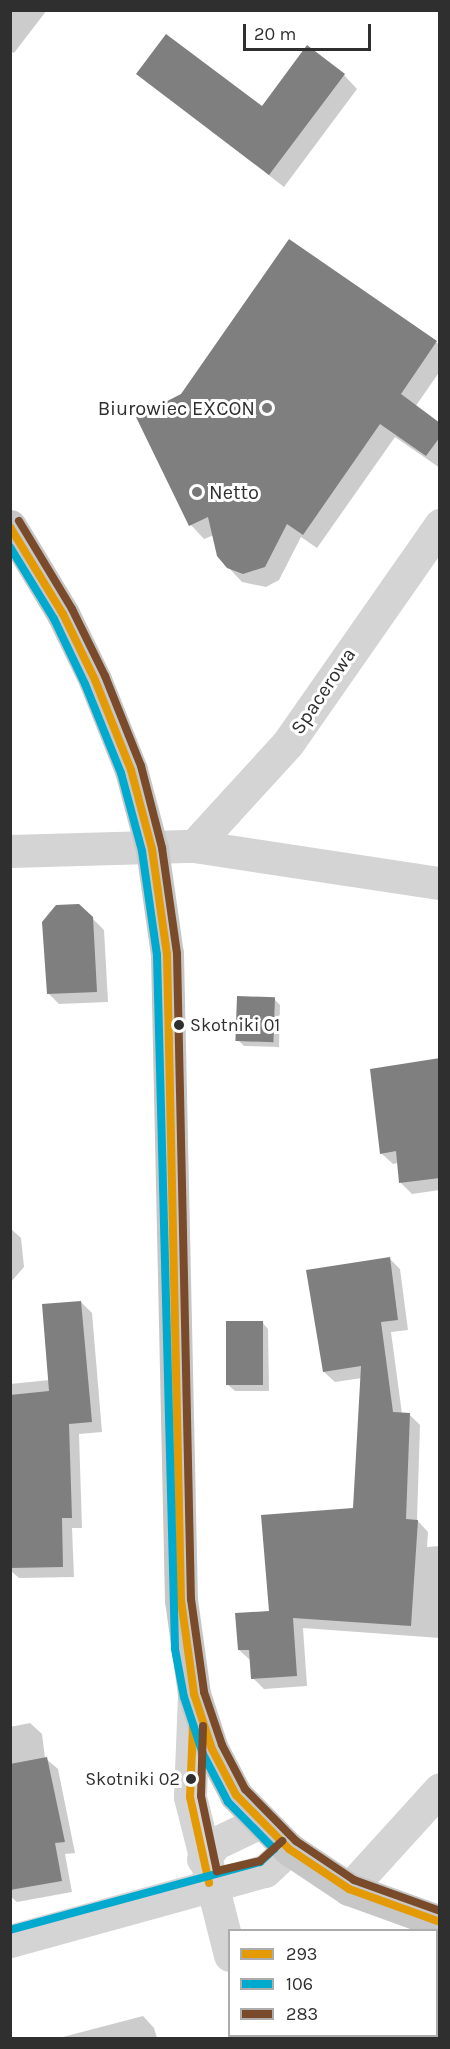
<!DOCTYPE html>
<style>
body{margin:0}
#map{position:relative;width:450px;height:2049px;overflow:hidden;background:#fff;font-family:Karla,sans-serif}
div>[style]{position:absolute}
.shadow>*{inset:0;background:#0003}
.building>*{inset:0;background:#7f7f7f;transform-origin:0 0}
.minor>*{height:33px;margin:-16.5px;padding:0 16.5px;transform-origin:16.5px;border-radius:16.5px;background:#d4d4d4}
.major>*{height:33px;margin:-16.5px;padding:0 16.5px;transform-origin:16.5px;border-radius:16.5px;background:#c7c7c7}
.bus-1>*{height:8px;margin:-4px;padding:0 4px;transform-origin:4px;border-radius:4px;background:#e39a05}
.bus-2>*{height:8px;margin:-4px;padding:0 4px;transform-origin:4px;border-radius:4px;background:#00a9ce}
.bus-3>*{height:8px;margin:-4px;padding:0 4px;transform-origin:4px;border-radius:4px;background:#7a4b2a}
.dots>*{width:16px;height:16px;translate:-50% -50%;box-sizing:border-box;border:3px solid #fff;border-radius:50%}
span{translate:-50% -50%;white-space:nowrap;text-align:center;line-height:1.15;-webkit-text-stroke:6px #fff;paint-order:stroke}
.bus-label{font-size:18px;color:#2f2f2f}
.left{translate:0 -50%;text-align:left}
.right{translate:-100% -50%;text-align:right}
.poi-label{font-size:20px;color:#2f2f2f}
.street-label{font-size:20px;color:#2f2f2f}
.frame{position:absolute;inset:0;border:12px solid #2f2f2f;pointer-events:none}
.legend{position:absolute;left:228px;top:1929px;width:210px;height:108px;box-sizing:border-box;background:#fff;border:2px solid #acacac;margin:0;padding:8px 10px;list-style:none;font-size:18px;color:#2f2f2f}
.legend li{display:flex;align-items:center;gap:12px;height:30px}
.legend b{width:30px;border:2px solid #acacac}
.scale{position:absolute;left:243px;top:24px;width:128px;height:27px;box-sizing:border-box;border:3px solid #2f2f2f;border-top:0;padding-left:8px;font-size:18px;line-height:21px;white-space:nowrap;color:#2f2f2f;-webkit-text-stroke:4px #fff;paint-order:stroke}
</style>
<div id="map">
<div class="shadow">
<i style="clip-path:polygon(10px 10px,47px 10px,14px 53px,10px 51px)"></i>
<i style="clip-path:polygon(138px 74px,262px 108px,344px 75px,357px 89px,284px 187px)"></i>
<i style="clip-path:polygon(290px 241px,440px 345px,440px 371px,415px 407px,440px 424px,440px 468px,395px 437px,317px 548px,301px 537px,279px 580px,266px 587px,242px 582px,228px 567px,214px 535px,204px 539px,191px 525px,138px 417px,182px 395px)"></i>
<i style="clip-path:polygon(79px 905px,104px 930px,108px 1002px,59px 1004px,48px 993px)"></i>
<i style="clip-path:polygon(274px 999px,280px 1005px,279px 1047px,244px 1046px,238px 1040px)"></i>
<i style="clip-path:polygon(440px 1060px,440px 1190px,412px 1194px,401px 1183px,398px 1163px,393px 1164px,381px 1153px)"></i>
<i style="clip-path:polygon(10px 1228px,21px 1238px,24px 1267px,10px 1283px)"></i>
<i style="clip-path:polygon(389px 1258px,400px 1269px,408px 1330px,391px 1332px,402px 1414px,409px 1414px,420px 1425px,417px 1520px,428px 1532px,427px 1547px,440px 1546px,440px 1638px,303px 1628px,307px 1686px,264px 1689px,253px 1678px,250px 1660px,239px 1650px,354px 1510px,362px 1378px,335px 1382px,324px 1372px)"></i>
<i style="clip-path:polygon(81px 1302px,92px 1313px,102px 1432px,79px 1434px,82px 1528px,72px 1528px,74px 1577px,19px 1578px,10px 1570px,10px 1384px,50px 1380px)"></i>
<i style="clip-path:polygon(262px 1322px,268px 1329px,269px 1391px,235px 1391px,228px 1385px)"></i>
<i style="clip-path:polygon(30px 1723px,42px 1734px,45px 1758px,58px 1769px,75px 1853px,65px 1854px,72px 1892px,17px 1902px,10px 1896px,10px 1727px)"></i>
<i style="clip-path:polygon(440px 2007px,440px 2038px,342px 2038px,436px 2036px)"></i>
<i style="clip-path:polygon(143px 2016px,154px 2028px,157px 2038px,59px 2038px)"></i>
</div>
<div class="building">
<i style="clip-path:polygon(166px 34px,262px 106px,307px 45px,345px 74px,269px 175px,136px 74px)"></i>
<i style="clip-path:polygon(289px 239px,437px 341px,401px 394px,440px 423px,440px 437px,426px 456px,380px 424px,303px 535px,287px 524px,265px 567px,243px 574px,227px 568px,217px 556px,208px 517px,189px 526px,136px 417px,181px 394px)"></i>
<i style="clip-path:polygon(79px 904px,93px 917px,97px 992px,47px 994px,42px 922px,56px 905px)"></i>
<i style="left:237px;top:996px;width:38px;height:45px;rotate:2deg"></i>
<i style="clip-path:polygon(440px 1058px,440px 1178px,399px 1183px,396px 1151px,380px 1154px,370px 1069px)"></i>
<i style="clip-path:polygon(390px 1257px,398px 1320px,381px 1322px,393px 1412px,410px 1413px,406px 1519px,418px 1520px,411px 1626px,293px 1618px,297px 1676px,251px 1679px,249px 1650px,238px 1650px,235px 1613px,269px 1611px,261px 1515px,353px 1508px,361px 1366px,323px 1372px,306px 1270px)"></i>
<i style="clip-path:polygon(81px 1301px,92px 1422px,69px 1424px,72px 1518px,62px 1518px,63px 1567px,10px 1568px,10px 1395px,49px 1391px,42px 1304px)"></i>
<i style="left:226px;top:1321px;width:37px;height:64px"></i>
<i style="clip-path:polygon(47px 1757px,65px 1842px,55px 1843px,62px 1881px,10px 1890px,10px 1764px)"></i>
</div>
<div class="minor">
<i style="left:194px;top:846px;width:139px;rotate:-47.6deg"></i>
<i style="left:288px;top:743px;width:266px;rotate:-55.1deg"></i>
<i style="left:10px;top:851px;width:184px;rotate:-1.6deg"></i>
<i style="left:194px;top:846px;width:249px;rotate:8.6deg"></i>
<i style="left:194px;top:1696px;width:101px;rotate:92.3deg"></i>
<i style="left:190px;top:1797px;width:163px;rotate:75.8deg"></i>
<i style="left:203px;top:1859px;width:21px;rotate:-51deg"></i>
<i style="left:216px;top:1843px;width:49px;rotate:-25.5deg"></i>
<i style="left:349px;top:1889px;width:135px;rotate:-47.7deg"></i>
<i style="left:10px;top:1941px;width:264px;rotate:-15.4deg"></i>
<i style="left:265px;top:1871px;width:33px;rotate:-43deg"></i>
<i style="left:250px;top:2036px;width:2px;rotate:63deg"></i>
</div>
<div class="major">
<i style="left:10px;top:526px;width:103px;rotate:58.9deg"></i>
<i style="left:63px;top:614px;width:73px;rotate:64.1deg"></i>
<i style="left:95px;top:680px;width:97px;rotate:68.2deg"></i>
<i style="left:131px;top:770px;width:82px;rotate:75.1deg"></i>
<i style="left:152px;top:849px;width:106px;rotate:81.9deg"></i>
<i style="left:167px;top:954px;width:646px;rotate:88.76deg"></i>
<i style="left:181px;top:1600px;width:95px;rotate:82.1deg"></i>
<i style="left:194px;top:1694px;width:58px;rotate:71.9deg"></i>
<i style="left:212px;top:1749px;width:52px;rotate:62.4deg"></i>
<i style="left:236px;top:1795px;width:76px;rotate:45.5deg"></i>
<i style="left:289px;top:1849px;width:72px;rotate:33.7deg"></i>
<i style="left:349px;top:1889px;width:97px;rotate:19.9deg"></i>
</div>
<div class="bus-1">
<i style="left:10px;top:527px;width:102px;rotate:58.7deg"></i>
<i style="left:63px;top:614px;width:73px;rotate:64.1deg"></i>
<i style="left:95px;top:680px;width:97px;rotate:68.2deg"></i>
<i style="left:131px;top:770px;width:82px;rotate:75.1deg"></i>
<i style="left:152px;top:849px;width:106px;rotate:81.9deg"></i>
<i style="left:167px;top:954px;width:646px;rotate:88.76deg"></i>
<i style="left:181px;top:1600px;width:95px;rotate:82.1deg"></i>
<i style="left:194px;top:1694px;width:58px;rotate:71.9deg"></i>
<i style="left:212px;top:1749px;width:52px;rotate:62.4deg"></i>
<i style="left:236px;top:1795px;width:76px;rotate:45.5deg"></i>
<i style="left:289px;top:1849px;width:72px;rotate:33.7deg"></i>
<i style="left:349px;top:1889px;width:97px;rotate:19.9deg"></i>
<i style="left:193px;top:1726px;width:71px;rotate:92.4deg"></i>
<i style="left:190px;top:1797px;width:88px;rotate:77.5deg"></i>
</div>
<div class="bus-2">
<i style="left:10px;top:547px;width:84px;rotate:58.6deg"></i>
<i style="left:54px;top:619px;width:72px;rotate:64.5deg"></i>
<i style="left:85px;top:684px;width:96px;rotate:68deg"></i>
<i style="left:121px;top:773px;width:81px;rotate:74.9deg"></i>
<i style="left:142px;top:851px;width:105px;rotate:81.8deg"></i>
<i style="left:157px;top:955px;width:694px;rotate:88.51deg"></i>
<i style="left:175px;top:1649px;width:49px;rotate:79.4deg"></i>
<i style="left:184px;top:1697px;width:60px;rotate:71.6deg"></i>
<i style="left:203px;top:1754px;width:54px;rotate:62.5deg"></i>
<i style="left:228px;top:1802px;width:66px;rotate:45.6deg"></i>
<i style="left:274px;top:1849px;width:19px;rotate:137deg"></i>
<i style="left:260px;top:1862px;width:259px;rotate:164.8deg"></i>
</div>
<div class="bus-3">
<i style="left:19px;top:521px;width:103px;rotate:58.9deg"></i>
<i style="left:72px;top:609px;width:75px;rotate:63.8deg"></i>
<i style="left:105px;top:676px;width:97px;rotate:68.2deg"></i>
<i style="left:141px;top:766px;width:85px;rotate:75.6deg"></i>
<i style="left:162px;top:848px;width:107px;rotate:81.9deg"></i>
<i style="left:177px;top:954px;width:645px;rotate:88.76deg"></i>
<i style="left:191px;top:1599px;width:94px;rotate:82deg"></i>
<i style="left:204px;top:1692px;width:56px;rotate:71.2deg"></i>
<i style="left:222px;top:1745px;width:50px;rotate:62.4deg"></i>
<i style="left:245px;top:1789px;width:73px;rotate:45.6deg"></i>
<i style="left:296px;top:1841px;width:70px;rotate:33.9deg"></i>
<i style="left:354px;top:1880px;width:91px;rotate:19.8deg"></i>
<i style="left:203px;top:1726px;width:70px;rotate:91.6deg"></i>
<i style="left:201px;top:1796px;width:77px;rotate:78deg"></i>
<i style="left:217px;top:1871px;width:44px;rotate:-13.1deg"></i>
<i style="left:260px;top:1861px;width:30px;rotate:-42deg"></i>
</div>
<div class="dots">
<i style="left:267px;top:408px;background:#787878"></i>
<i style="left:197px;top:492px;background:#787878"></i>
<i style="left:179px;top:1025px;background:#2f2f2f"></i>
<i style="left:191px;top:1779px;background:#2f2f2f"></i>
</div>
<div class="bus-label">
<span class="left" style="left:190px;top:1025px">Skotniki 01</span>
<span class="right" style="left:180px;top:1779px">Skotniki 02</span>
</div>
<div class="poi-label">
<span class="right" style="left:255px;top:408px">Biurowiec EXCON</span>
<span class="left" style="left:209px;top:492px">Netto</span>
</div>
<div class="street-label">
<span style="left:323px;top:691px;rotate:-56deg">Spacerowa</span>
</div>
<div class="frame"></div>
<ul class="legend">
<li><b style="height:8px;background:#e39a05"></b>293</li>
<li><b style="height:8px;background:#00a9ce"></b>106</li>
<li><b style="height:8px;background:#7a4b2a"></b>283</li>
</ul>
<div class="scale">20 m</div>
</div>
